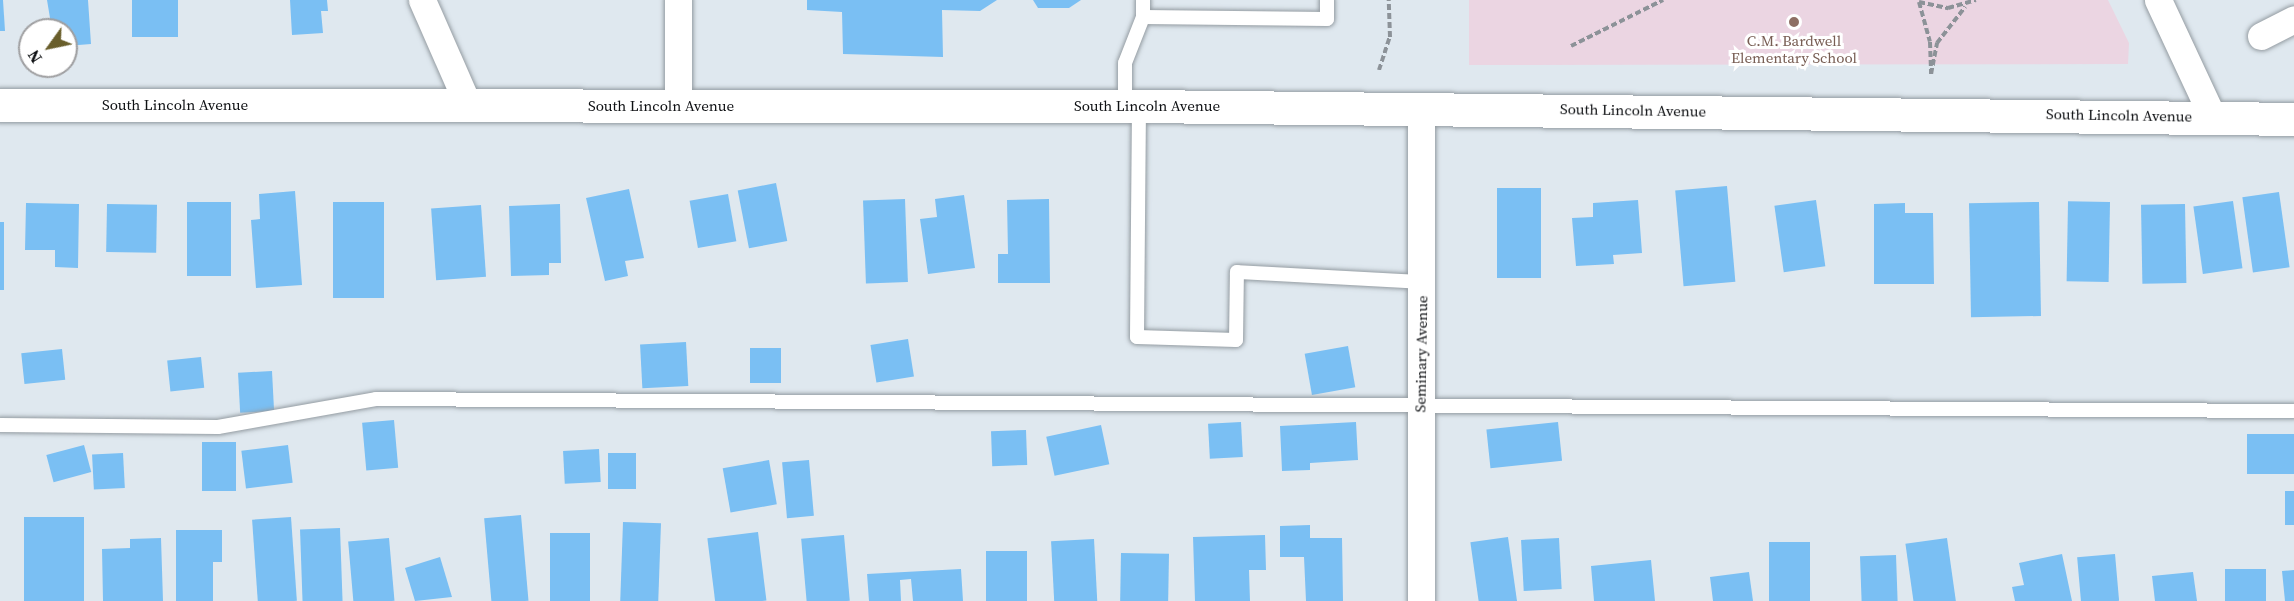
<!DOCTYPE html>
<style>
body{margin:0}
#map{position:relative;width:2294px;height:601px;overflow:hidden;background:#dfe8ef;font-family:"Source Serif 4",serif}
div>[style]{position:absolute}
.education>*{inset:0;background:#ebd5e2}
.building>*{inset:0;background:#7abff3;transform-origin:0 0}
.path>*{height:4px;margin-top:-2px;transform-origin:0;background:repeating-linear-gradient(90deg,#8c9298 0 6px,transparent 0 9px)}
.roads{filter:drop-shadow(0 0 2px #949ca2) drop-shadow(0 0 2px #949ca2)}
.service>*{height:14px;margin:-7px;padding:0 7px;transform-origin:7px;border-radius:7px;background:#fff}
.minor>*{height:27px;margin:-13.5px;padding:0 13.5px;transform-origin:13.5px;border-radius:13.5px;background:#fff}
.tertiary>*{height:33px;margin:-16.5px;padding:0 16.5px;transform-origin:16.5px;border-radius:16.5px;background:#fff}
.dots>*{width:16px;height:16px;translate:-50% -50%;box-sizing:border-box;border:3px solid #fff;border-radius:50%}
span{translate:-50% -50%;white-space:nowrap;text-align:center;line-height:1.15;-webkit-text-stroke:6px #fff;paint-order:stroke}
.education-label{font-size:15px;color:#785e54}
.street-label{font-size:15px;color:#0e1013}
.north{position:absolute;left:18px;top:18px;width:60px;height:60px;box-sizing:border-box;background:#fff;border:2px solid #9f9fa1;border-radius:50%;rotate:237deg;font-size:16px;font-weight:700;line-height:24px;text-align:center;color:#0e1013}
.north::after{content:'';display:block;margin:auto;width:21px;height:27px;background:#695e2b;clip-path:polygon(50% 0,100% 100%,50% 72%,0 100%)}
</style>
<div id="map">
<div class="education">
<i style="clip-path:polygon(1469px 0,2108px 0,2129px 43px,2128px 64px,1469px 65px)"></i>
</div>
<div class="building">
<i style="clip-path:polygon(0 0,3px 0,5px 31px,0 31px)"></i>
<i style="clip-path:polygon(47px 0,88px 0,91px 44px,66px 46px,66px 30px,52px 30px)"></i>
<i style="left:132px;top:0;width:46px;height:37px"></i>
<i style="clip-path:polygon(290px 0,327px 0,328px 11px,321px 11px,323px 33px,292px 35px)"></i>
<i style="clip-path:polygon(807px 0,997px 0,980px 11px,942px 10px,943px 57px,843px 54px,842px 12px,807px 10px)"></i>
<i style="clip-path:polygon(1033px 0,1081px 0,1069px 8px,1038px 8px)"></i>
<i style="left:776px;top:183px;width:59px;height:39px;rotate:79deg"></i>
<i style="left:1727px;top:186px;width:96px;height:52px;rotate:85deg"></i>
<i style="left:1497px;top:188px;width:44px;height:90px"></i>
<i style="clip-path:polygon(629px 189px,644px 258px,625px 261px,628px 276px,605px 281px,586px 198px)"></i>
<i style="clip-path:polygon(295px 191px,302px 285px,256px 288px,251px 220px,260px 219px,259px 194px)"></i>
<i style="left:2279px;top:192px;width:76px;height:37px;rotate:82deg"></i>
<i style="left:728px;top:194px;width:48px;height:39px;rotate:80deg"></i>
<i style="clip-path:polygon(964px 195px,975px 268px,928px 274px,920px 219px,937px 217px,935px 199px)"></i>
<i style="left:905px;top:199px;width:83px;height:42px;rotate:88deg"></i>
<i style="clip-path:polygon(1049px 199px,1050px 283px,998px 283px,998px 254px,1008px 254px,1007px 200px)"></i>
<i style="clip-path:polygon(1638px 200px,1642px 253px,1613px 255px,1614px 264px,1576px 266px,1572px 218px,1593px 217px,1593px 203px)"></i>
<i style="left:1816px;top:200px;width:67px;height:42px;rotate:82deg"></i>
<i style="left:2233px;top:201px;width:68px;height:40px;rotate:82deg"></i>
<i style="left:187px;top:202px;width:44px;height:74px"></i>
<i style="left:333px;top:202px;width:51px;height:96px"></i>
<i style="left:2039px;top:202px;width:114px;height:70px;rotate:89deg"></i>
<i style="left:2110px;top:202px;width:80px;height:42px;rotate:91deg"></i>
<i style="clip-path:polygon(26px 203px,79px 204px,78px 268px,55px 267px,55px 250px,25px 250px)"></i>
<i style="clip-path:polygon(1905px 203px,1905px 213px,1933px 213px,1934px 284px,1874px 284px,1874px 204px)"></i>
<i style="left:107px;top:204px;width:50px;height:48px;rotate:1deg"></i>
<i style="clip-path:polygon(560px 204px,561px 263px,549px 263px,549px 275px,511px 276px,509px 206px)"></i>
<i style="left:2185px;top:204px;width:79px;height:44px;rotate:89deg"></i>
<i style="left:481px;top:205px;width:72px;height:50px;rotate:86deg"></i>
<i style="left:0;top:222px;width:4px;height:68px"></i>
<i style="left:908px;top:339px;width:38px;height:38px;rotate:81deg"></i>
<i style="left:686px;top:342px;width:44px;height:46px;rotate:87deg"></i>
<i style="left:1348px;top:346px;width:42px;height:44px;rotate:80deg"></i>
<i style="left:750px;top:348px;width:31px;height:35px"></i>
<i style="left:62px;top:349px;width:31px;height:41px;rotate:84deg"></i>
<i style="left:201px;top:357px;width:31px;height:34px;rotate:84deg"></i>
<i style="left:272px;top:371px;width:40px;height:34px;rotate:87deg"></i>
<i style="left:394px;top:420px;width:48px;height:32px;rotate:85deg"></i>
<i style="left:1241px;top:422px;width:35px;height:33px;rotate:87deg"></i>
<i style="clip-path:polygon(1356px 422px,1358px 460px,1310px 463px,1310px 470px,1282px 471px,1280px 426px)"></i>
<i style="left:1558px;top:422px;width:39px;height:72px;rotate:84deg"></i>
<i style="left:1101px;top:425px;width:40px;height:56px;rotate:78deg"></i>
<i style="left:1026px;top:430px;width:35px;height:35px;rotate:88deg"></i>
<i style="left:2294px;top:434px;width:40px;height:47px;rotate:90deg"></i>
<i style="left:202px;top:442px;width:34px;height:49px"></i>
<i style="left:84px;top:445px;width:28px;height:39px;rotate:75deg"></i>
<i style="left:288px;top:445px;width:38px;height:47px;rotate:83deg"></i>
<i style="left:599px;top:449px;width:33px;height:36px;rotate:87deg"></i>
<i style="left:123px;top:453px;width:35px;height:31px;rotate:87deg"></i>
<i style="left:608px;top:453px;width:28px;height:36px"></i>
<i style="left:769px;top:460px;width:45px;height:47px;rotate:80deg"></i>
<i style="left:809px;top:460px;width:56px;height:27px;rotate:85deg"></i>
<i style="left:2285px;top:491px;width:9px;height:34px"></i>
<i style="left:521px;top:515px;width:86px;height:37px;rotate:85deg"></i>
<i style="left:24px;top:517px;width:60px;height:84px"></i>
<i style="left:291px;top:517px;width:84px;height:39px;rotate:86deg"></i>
<i style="left:623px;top:522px;width:38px;height:79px;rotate:2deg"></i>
<i style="clip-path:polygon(1310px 525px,1310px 538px,1342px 538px,1343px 601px,1306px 601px,1304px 557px,1280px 557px,1280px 526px)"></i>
<i style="left:340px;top:528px;width:73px;height:40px;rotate:88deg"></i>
<i style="clip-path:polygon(176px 530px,222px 530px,222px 562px,213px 562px,213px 601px,176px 601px)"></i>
<i style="left:758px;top:532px;width:69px;height:51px;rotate:83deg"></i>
<i style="left:550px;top:533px;width:40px;height:68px"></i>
<i style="left:844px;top:535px;width:66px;height:43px;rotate:85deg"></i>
<i style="clip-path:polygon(1265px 535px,1266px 570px,1249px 570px,1250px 601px,1195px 601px,1193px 537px)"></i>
<i style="left:1508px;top:537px;width:65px;height:38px;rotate:82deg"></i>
<i style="clip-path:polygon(161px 538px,163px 601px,103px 601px,102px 549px,130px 548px,130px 539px)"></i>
<i style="left:389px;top:538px;width:63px;height:41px;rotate:85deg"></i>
<i style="left:1559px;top:538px;width:51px;height:38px;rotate:87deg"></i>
<i style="left:1947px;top:538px;width:64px;height:42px;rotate:82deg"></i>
<i style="left:1094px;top:539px;width:62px;height:43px;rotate:87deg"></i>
<i style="left:1769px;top:542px;width:41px;height:59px"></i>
<i style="left:1027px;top:551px;width:50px;height:41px;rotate:90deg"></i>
<i style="left:1121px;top:553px;width:48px;height:48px;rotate:1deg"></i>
<i style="clip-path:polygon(2062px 554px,2072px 601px,2015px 601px,2012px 587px,2024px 585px,2019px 563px)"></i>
<i style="left:2115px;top:554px;width:47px;height:38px;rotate:85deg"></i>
<i style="left:1896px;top:555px;width:46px;height:36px;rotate:88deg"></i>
<i style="clip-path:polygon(440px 557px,452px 597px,415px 601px,405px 568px)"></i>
<i style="clip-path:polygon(1651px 560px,1655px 601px,1594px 601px,1591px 566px)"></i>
<i style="clip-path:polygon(961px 569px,963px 601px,913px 601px,911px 579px,900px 580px,901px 601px,869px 601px,867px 574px)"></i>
<i style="left:2225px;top:569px;width:41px;height:32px"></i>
<i style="clip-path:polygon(2294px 570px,2294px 601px,2285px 601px,2282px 571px)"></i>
<i style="clip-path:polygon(1749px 572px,1753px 601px,1713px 601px,1710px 577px)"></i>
<i style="clip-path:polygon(2193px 572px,2197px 601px,2155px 601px,2152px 576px)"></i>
</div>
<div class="path">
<i style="left:1919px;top:2px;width:41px;rotate:74.6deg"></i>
<i style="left:1930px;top:42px;width:32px;rotate:88deg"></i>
<i style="left:1931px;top:74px;width:32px;rotate:-79deg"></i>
<i style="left:1937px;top:43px;width:46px;rotate:-52.1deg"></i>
<i style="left:1919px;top:2px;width:30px;rotate:12deg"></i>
<i style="left:1948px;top:8px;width:29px;rotate:-16deg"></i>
<i style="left:1571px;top:46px;width:103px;rotate:-26.6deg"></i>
<i style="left:1379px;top:70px;width:35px;rotate:-72deg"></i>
<i style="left:1390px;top:37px;width:37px;rotate:-92deg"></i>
</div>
<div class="roads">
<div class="service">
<i style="left:1143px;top:17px;width:184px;rotate:0.6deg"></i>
<i style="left:1327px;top:19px;width:19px;rotate:-90deg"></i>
<i style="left:1125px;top:106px;width:43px;rotate:-90deg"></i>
<i style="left:1125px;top:63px;width:49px;rotate:-68.6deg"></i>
<i style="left:1143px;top:17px;width:17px;rotate:-90deg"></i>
<i style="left:1139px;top:106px;width:231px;rotate:90.5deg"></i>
<i style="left:1137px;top:337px;width:99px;rotate:1.7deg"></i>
<i style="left:1236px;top:340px;width:68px;rotate:-89.2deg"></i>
<i style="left:1237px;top:272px;width:185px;rotate:3.1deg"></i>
<i style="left:0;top:425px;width:218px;rotate:0.5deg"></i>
<i style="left:218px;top:427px;width:160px;rotate:-10deg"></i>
<i style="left:376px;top:399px;width:1918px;rotate:0.36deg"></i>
</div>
<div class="minor">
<i style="left:422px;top:0;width:115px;rotate:66.3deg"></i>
<i style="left:2158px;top:0;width:128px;rotate:65deg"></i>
<i style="left:2261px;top:36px;width:37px;rotate:-27deg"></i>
<i style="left:678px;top:106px;width:106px;rotate:-90deg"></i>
<i style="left:1421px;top:108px;width:493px;rotate:90deg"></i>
</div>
<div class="tertiary">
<i style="left:0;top:105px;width:1139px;rotate:0.05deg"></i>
<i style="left:1139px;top:106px;width:1155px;rotate:0.64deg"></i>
</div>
</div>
<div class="dots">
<i style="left:1794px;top:22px;background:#8d6e63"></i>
</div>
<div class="education-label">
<span style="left:1794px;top:49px">C.M. Bardwell<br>Elementary School</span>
</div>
<div class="street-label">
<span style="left:175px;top:105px">South Lincoln Avenue</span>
<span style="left:661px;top:106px">South Lincoln Avenue</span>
<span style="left:1147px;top:106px">South Lincoln Avenue</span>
<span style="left:1633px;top:110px;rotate:1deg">South Lincoln Avenue</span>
<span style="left:2119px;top:115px;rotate:1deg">South Lincoln Avenue</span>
<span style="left:1421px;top:354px;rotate:-89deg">Seminary Avenue</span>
</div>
<div class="north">N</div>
</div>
